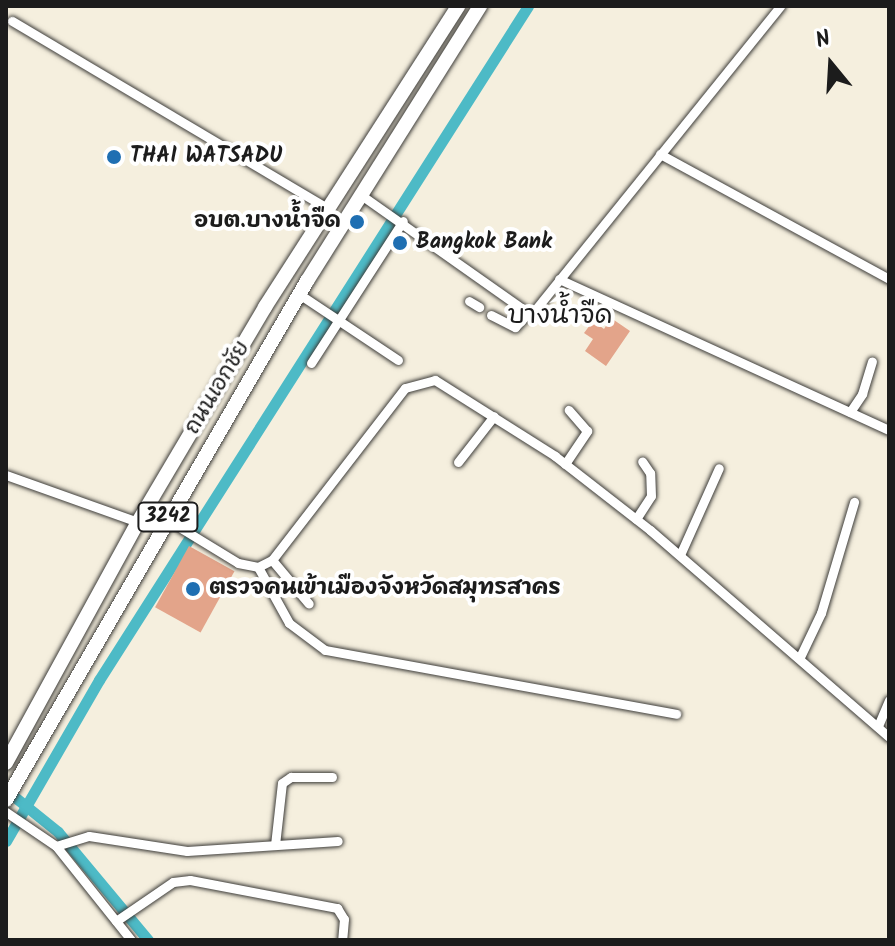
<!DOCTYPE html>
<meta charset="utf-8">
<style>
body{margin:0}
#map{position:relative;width:895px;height:946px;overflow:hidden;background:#f5efde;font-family:Kalam,"Playpen Sans Thai",sans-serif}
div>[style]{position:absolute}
.canal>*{height:11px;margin:-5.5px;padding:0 5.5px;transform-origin:5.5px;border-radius:5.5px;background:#4dbac6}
.building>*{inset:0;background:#e3a48a;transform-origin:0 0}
.roads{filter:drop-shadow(0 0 2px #3d3c39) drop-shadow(0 0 2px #3d3c39)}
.minor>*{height:9px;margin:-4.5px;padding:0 4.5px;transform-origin:4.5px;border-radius:4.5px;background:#fff}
.primary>*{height:14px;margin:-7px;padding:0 7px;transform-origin:7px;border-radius:7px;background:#fff}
.dots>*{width:22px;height:22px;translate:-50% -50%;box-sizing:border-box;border:4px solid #fff;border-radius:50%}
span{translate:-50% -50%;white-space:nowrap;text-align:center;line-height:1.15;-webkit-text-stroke:8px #fff;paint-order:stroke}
.shield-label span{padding:2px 6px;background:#fff;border:2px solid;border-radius:6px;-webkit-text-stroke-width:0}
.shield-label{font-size:20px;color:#1c1c1c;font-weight:700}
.poi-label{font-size:22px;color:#1c1c1c;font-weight:700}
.left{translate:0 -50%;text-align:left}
.right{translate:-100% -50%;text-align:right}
.street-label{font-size:22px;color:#1c1c1c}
.quarter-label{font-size:26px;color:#1c1c1c}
.frame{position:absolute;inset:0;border:8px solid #1c1c1c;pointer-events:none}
.north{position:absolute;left:791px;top:24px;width:80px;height:80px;-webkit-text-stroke:6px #fff;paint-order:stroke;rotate:342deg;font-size:22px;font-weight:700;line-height:32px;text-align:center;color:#1c1c1c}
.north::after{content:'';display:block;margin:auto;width:28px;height:36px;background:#1c1c1c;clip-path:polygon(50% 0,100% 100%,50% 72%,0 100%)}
</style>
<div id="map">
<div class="canal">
<i style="left:6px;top:790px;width:67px;rotate:38.9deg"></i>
<i style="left:58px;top:832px;width:141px;rotate:50.2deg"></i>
<i style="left:6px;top:841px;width:186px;rotate:-60deg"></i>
<i style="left:99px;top:680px;width:799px;rotate:-57.52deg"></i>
</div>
<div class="building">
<i style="clip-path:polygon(611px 318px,630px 331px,606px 366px,585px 351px,593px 339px,584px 333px,593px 321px,604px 329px)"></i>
<i style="left:189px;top:546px;width:52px;height:70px;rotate:29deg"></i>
</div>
<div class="roads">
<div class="minor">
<i style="left:12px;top:21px;width:368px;rotate:30.7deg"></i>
<i style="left:660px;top:154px;width:261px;rotate:28.6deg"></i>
<i style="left:361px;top:195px;width:208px;rotate:35.2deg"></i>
<i style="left:531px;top:315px;width:397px;rotate:-51.1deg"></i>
<i style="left:559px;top:279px;width:363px;rotate:24.6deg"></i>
<i style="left:299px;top:294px;width:119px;rotate:33.7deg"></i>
<i style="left:469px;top:301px;width:12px;rotate:31deg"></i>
<i style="left:491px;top:315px;width:27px;rotate:27deg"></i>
<i style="left:515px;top:327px;width:19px;rotate:-47deg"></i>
<i style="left:311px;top:363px;width:169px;rotate:-57.1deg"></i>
<i style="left:850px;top:412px;width:22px;rotate:-56deg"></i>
<i style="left:862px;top:394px;width:34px;rotate:-73deg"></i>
<i style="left:458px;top:462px;width:58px;rotate:-52deg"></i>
<i style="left:565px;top:464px;width:40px;rotate:-56deg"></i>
<i style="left:587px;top:431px;width:28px;rotate:-131deg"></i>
<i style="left:6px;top:475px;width:140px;rotate:19.6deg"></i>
<i style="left:166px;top:519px;width:84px;rotate:31.4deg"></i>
<i style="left:238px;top:563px;width:20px;rotate:11deg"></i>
<i style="left:258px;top:567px;width:16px;rotate:-27deg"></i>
<i style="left:272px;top:560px;width:217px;rotate:-52.3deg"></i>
<i style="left:405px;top:388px;width:31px;rotate:-15deg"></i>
<i style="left:435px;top:380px;width:142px;rotate:32.3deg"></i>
<i style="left:555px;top:456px;width:120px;rotate:37.9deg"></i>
<i style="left:650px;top:530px;width:316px;rotate:40.9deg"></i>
<i style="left:636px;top:519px;width:27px;rotate:-57deg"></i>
<i style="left:651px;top:496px;width:23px;rotate:-92deg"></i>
<i style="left:650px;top:473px;width:14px;rotate:-124deg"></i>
<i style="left:680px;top:555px;width:95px;rotate:-65.9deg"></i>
<i style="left:272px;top:560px;width:57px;rotate:49.9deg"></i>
<i style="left:258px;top:567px;width:64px;rotate:61deg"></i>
<i style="left:289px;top:623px;width:45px;rotate:36.9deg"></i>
<i style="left:325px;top:650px;width:357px;rotate:10.3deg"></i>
<i style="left:800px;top:657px;width:49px;rotate:-64.5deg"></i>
<i style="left:821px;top:613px;width:116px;rotate:-73.4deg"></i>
<i style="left:878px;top:726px;width:28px;rotate:-67deg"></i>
<i style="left:6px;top:812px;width:60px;rotate:34.2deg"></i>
<i style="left:56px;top:846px;width:120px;rotate:51.4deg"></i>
<i style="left:275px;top:845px;width:62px;rotate:-83.6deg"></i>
<i style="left:282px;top:783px;width:11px;rotate:-34deg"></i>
<i style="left:291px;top:777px;width:41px"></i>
<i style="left:56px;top:846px;width:34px;rotate:-17deg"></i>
<i style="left:89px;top:836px;width:99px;rotate:8.7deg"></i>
<i style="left:187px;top:851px;width:151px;rotate:-3.8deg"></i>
<i style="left:116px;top:921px;width:69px;rotate:-34.4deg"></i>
<i style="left:173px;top:882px;width:17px;rotate:-7deg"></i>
<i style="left:190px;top:880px;width:150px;rotate:10.8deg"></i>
<i style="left:337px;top:908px;width:13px;rotate:58deg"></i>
<i style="left:344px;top:919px;width:21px;rotate:95deg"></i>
</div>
<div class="primary">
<i style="left:6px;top:763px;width:275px;rotate:-61.3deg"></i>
<i style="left:138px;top:522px;width:250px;rotate:-59.4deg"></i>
<i style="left:265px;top:307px;width:358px;rotate:-57.3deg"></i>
<i style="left:6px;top:800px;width:600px;rotate:-59.89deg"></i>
<i style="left:307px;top:281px;width:325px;rotate:-57.8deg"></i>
</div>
</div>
<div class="dots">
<i style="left:114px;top:157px;background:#1f6fb2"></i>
<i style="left:357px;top:222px;background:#1f6fb2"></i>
<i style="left:400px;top:243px;background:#1f6fb2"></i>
<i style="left:193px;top:589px;background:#1f6fb2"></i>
</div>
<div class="shield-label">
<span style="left:168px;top:517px">3242</span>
</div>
<div class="poi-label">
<span class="left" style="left:130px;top:157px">THAI WATSADU</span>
<span class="right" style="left:341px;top:222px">อบต.บางน้ำจืด</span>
<span class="left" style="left:416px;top:243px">Bangkok Bank</span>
<span class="left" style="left:209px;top:589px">ตรวจคนเข้าเมืองจังหวัดสมุทรสาคร</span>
</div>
<div class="street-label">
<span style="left:218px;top:388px;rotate:-59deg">ถนนเอกชัย</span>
</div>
<div class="quarter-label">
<span style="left:560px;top:317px">บางน้ำจืด</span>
</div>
<div class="frame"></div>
<div class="north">N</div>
</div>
